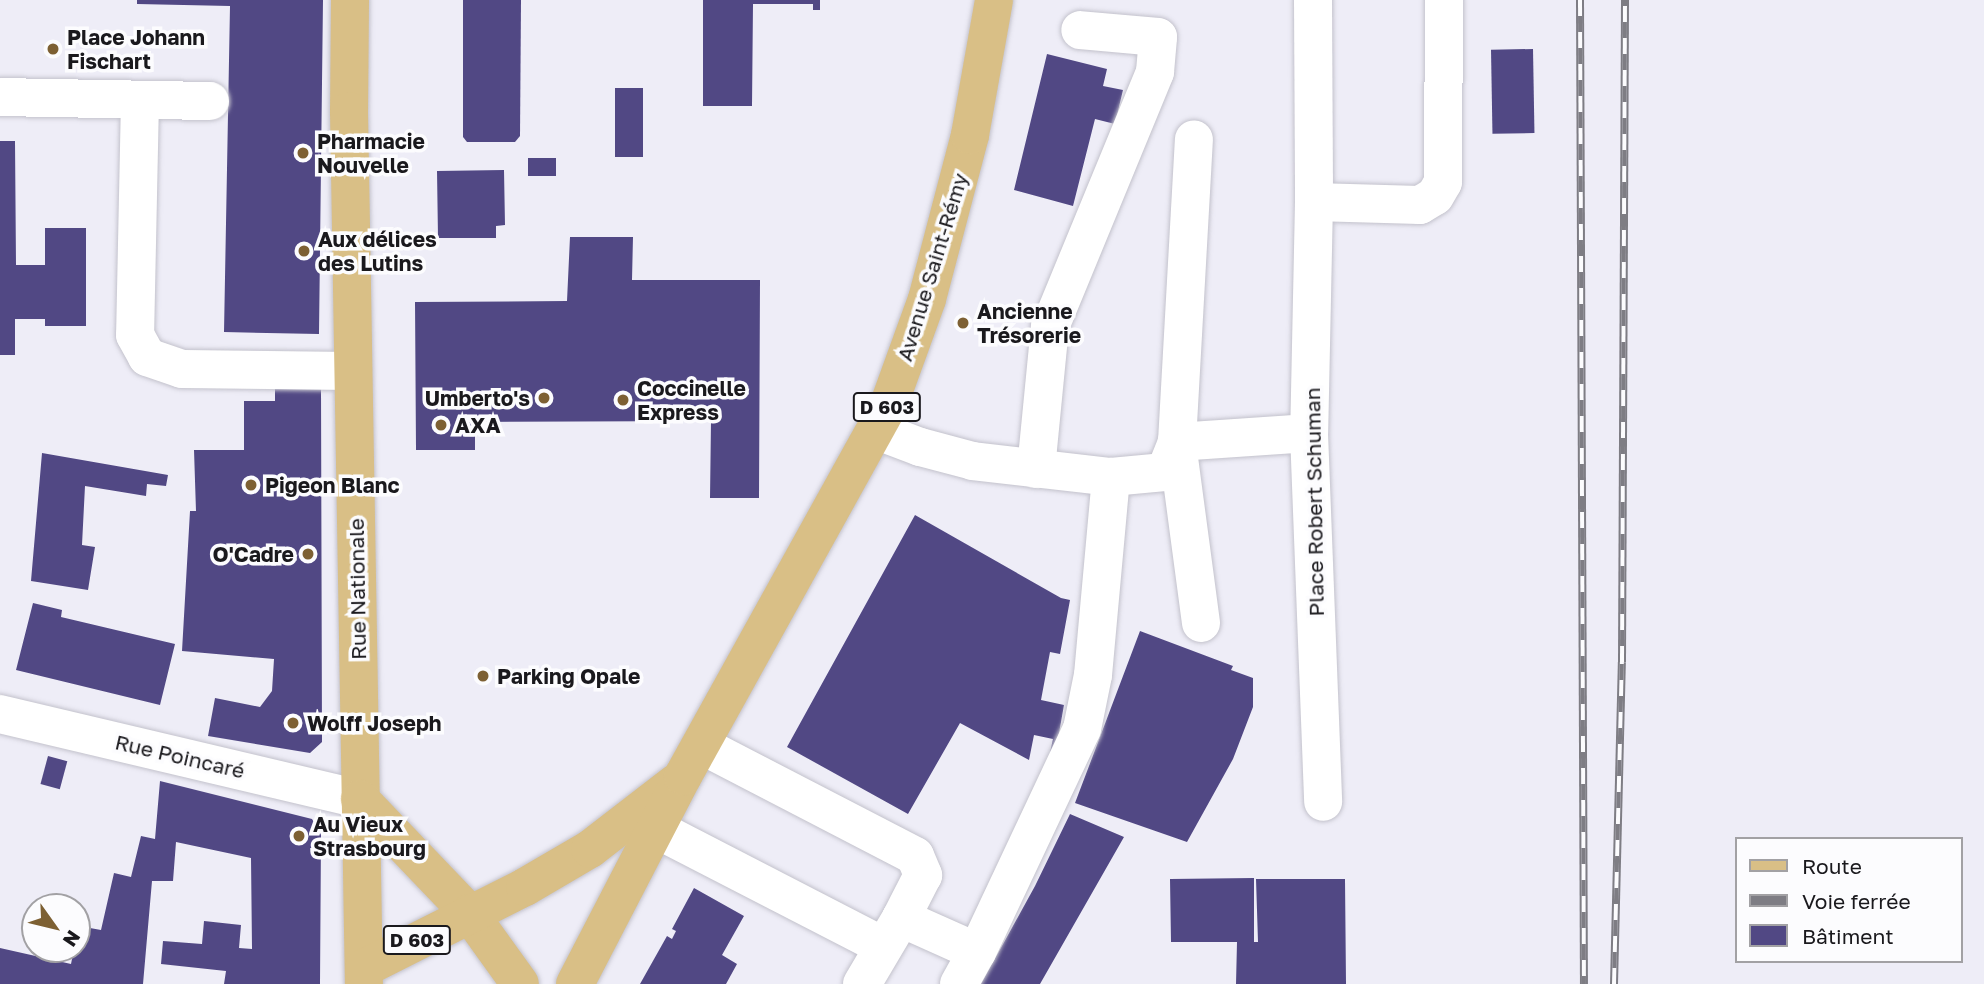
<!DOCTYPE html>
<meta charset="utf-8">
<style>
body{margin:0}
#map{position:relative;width:1984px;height:984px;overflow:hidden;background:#eeedf7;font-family:"Golos Text",sans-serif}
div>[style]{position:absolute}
.building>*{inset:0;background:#514884;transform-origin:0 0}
.roads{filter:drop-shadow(0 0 2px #c3c2cc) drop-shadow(0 0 2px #c3c2cc)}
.minor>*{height:38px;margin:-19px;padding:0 19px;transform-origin:19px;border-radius:19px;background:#fff}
.major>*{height:38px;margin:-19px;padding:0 19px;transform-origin:19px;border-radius:19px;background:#d9bf86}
.rail>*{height:8px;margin-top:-4px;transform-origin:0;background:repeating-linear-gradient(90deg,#fcfcfe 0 16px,#7e7d84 0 32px);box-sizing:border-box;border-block:2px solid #7e7d84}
.dots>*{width:19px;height:19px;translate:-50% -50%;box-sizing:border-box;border:4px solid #fcfcfe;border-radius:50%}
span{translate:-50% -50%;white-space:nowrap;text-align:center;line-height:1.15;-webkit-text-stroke:7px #fcfcfe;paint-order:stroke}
.shield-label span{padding:2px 5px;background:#fcfcfe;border:2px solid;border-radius:5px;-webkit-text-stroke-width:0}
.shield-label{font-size:19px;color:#1a191d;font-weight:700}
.poi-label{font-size:21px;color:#1a191d;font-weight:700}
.left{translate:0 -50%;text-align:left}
.right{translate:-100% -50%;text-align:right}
.street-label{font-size:21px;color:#1a191d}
.legend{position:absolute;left:1735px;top:837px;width:228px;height:126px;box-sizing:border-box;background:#fcfcfe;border:2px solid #a2a1a4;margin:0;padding:9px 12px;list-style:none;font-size:21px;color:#1a191d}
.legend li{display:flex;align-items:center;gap:14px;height:35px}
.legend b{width:35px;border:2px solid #a2a1a4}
.north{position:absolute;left:21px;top:893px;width:70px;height:70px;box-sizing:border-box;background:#fcfcfe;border:2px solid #a2a1a4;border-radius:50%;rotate:124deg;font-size:19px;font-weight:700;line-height:28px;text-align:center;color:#1a191d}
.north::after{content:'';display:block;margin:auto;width:24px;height:32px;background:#7d6033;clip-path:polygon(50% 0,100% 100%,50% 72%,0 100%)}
</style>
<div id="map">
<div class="building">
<i style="clip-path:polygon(137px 0,323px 0,319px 334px,224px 332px,230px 6px,137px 4px)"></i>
<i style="clip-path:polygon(463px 0,521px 0,520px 136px,515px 142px,467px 142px,463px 137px)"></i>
<i style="clip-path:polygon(703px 0,820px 0,820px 10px,813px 10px,813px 4px,753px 4px,752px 106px,703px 106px)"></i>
<i style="left:1533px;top:49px;width:84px;height:42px;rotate:89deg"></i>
<i style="clip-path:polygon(1047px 54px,1107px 69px,1103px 86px,1123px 90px,1115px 124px,1095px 119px,1073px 206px,1014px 190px)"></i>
<i style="left:615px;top:88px;width:28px;height:69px"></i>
<i style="clip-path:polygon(0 141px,15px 141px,16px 265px,45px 265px,45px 228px,86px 228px,86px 326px,45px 326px,45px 319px,15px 319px,15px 355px,0 355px)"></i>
<i style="left:528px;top:158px;width:28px;height:18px"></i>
<i style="clip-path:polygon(504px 170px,505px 225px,496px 226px,496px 238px,438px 238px,437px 171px)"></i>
<i style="clip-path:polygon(570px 237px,633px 237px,632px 280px,760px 280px,759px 498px,710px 498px,711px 421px,475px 422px,475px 450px,416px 450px,415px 302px,567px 301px)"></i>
<i style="clip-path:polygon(275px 385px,321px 385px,322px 742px,310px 753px,208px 736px,215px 698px,260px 707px,272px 691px,274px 659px,182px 651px,190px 511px,196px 511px,194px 450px,244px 450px,244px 401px,275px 401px)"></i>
<i style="clip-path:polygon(42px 453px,168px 475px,166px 486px,147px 484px,146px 496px,85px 486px,82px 545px,95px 547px,88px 590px,31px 581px)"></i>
<i style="clip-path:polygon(915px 515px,1061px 598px,1070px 600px,1060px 654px,1050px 652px,1041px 700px,1064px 705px,1058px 739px,1049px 757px,1053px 739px,1034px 735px,1029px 760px,960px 723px,908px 814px,787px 747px)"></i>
<i style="clip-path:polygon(33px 603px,62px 610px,61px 617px,175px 644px,160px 705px,16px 670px)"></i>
<i style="clip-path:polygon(1140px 631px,1233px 666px,1231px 670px,1253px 678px,1253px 707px,1233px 759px,1187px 842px,1075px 803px)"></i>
<i style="left:48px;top:756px;width:20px;height:29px;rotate:15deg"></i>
<i style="clip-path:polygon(160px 781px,312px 819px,321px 834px,320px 984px,224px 984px,226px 971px,161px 964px,163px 941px,202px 944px,204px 921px,241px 925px,239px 948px,252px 949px,251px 858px,176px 842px,173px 881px,152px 881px,143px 984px,0 984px,0 948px,71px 964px,74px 949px,77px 949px,79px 926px,101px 930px,114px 873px,131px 877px,141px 836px,155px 839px)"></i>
<i style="clip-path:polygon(1070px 814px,1124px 837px,1040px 984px,981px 984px,1035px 886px)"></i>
<i style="clip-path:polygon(1254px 878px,1254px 942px,1258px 942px,1256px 879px,1345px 879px,1346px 984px,1236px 984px,1237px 942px,1171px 942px,1170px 879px)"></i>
<i style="clip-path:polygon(694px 888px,744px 916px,722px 955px,737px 964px,726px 984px,640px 984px,667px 936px,672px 939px,676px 931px,672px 929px)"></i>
</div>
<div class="roads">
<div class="minor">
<i style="left:1313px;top:0;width:202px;rotate:89.7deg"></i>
<i style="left:1314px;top:202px;width:106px;rotate:1.6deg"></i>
<i style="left:1420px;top:205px;width:17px;rotate:-31deg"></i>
<i style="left:1435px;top:196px;width:16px;rotate:-60deg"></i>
<i style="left:1443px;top:182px;width:182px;rotate:-89.7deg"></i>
<i style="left:0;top:97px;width:210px;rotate:1.1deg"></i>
<i style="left:140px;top:100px;width:235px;rotate:91.2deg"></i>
<i style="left:135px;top:335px;width:25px;rotate:61deg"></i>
<i style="left:147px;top:357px;width:37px;rotate:19deg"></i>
<i style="left:182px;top:369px;width:171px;rotate:0.7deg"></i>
<i style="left:1314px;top:202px;width:231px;rotate:91.2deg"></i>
<i style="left:1309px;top:433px;width:369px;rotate:87.8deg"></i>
<i style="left:1036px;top:469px;width:143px;rotate:-84.4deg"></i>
<i style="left:1050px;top:327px;width:276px;rotate:-67.6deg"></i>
<i style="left:1155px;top:72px;width:35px;rotate:-85deg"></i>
<i style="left:1158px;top:37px;width:78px;rotate:-174.9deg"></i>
<i style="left:1111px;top:477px;width:54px;rotate:-5.3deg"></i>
<i style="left:1165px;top:472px;width:32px;rotate:-68deg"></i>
<i style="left:1177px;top:442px;width:303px;rotate:-86.8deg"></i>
<i style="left:1201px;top:623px;width:183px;rotate:-97.6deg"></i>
<i style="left:1177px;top:442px;width:132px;rotate:-3.9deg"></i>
<i style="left:0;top:714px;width:370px;rotate:13.3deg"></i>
<i style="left:701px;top:745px;width:241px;rotate:27.4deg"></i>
<i style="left:915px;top:856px;width:21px;rotate:67deg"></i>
<i style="left:923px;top:875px;width:48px;rotate:117.1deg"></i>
<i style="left:656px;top:829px;width:255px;rotate:27.3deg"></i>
<i style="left:862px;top:984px;width:77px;rotate:-59.4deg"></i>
<i style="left:901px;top:918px;width:83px;rotate:24.1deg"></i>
<i style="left:977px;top:952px;width:246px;rotate:-64.8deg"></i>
<i style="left:1082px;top:729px;width:55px;rotate:-78.5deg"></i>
<i style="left:1093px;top:675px;width:199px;rotate:-84.8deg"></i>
<i style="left:1111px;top:477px;width:139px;rotate:-173.4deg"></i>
<i style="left:973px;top:461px;width:55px;rotate:-165.2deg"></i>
<i style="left:920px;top:447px;width:48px;rotate:-159.3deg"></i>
<i style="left:959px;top:984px;width:37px;rotate:-61deg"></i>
</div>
<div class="major">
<i style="left:350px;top:0;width:111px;rotate:90.5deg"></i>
<i style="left:349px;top:111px;width:873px;rotate:89.02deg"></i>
<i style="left:360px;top:799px;width:158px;rotate:46.3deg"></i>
<i style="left:469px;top:913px;width:87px;rotate:54.3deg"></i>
<i style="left:364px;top:968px;width:180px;rotate:-26.7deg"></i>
<i style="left:525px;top:887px;width:75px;rotate:-30.3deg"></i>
<i style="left:590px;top:849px;width:106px;rotate:-37.7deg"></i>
<i style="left:575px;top:984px;width:234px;rotate:-62.6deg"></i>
<i style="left:683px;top:776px;width:425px;rotate:-61deg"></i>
<i style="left:889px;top:404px;width:112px;rotate:-70.1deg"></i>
<i style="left:927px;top:299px;width:170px;rotate:-75.3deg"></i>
<i style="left:970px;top:135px;width:137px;rotate:-79.9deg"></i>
</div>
</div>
<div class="rail">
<i style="left:1580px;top:0;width:984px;rotate:89.77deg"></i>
<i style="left:1614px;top:984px;width:322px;rotate:-88.6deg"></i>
<i style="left:1622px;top:662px;width:662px;rotate:-89.74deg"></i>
</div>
<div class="dots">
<i style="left:53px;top:49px;background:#7d6033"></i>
<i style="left:303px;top:153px;background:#7d6033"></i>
<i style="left:304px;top:251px;background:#7d6033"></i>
<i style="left:963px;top:323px;background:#7d6033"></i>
<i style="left:544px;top:398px;background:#7d6033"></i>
<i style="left:623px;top:400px;background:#7d6033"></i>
<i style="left:441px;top:425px;background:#7d6033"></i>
<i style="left:251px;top:485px;background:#7d6033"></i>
<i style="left:308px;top:554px;background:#7d6033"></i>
<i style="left:483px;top:676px;background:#7d6033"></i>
<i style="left:293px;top:723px;background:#7d6033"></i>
<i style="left:299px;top:836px;background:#7d6033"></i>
</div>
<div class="shield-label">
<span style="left:887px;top:407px">D 603</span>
<span style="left:417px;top:940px">D 603</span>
</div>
<div class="poi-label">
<span class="left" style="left:67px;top:49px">Place Johann<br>Fischart</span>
<span class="left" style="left:317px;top:153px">Pharmacie<br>Nouvelle</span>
<span class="left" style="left:318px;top:251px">Aux délices<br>des Lutins</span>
<span class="left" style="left:977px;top:323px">Ancienne<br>Trésorerie</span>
<span class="left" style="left:637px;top:400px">Coccinelle<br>Express</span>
<span class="right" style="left:530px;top:398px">Umberto's</span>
<span class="left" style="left:455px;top:425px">AXA</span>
<span class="left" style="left:265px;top:485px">Pigeon Blanc</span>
<span class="right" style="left:294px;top:554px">O'Cadre</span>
<span class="left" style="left:497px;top:676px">Parking Opale</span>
<span class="left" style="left:307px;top:723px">Wolff Joseph</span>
<span class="left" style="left:313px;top:836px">Au Vieux<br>Strasbourg</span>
</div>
<div class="street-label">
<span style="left:932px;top:267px;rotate:-73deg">Avenue Saint-Rémy</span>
<span style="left:1314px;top:502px;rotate:-91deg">Place Robert Schuman</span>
<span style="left:357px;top:589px;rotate:-91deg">Rue Nationale</span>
<span style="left:180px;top:756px;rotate:13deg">Rue Poincaré</span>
</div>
<ul class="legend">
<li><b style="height:9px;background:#d9bf86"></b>Route</li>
<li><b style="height:9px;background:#7e7d84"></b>Voie ferrée</li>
<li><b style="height:19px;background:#514884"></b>Bâtiment</li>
</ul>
<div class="north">N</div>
</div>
